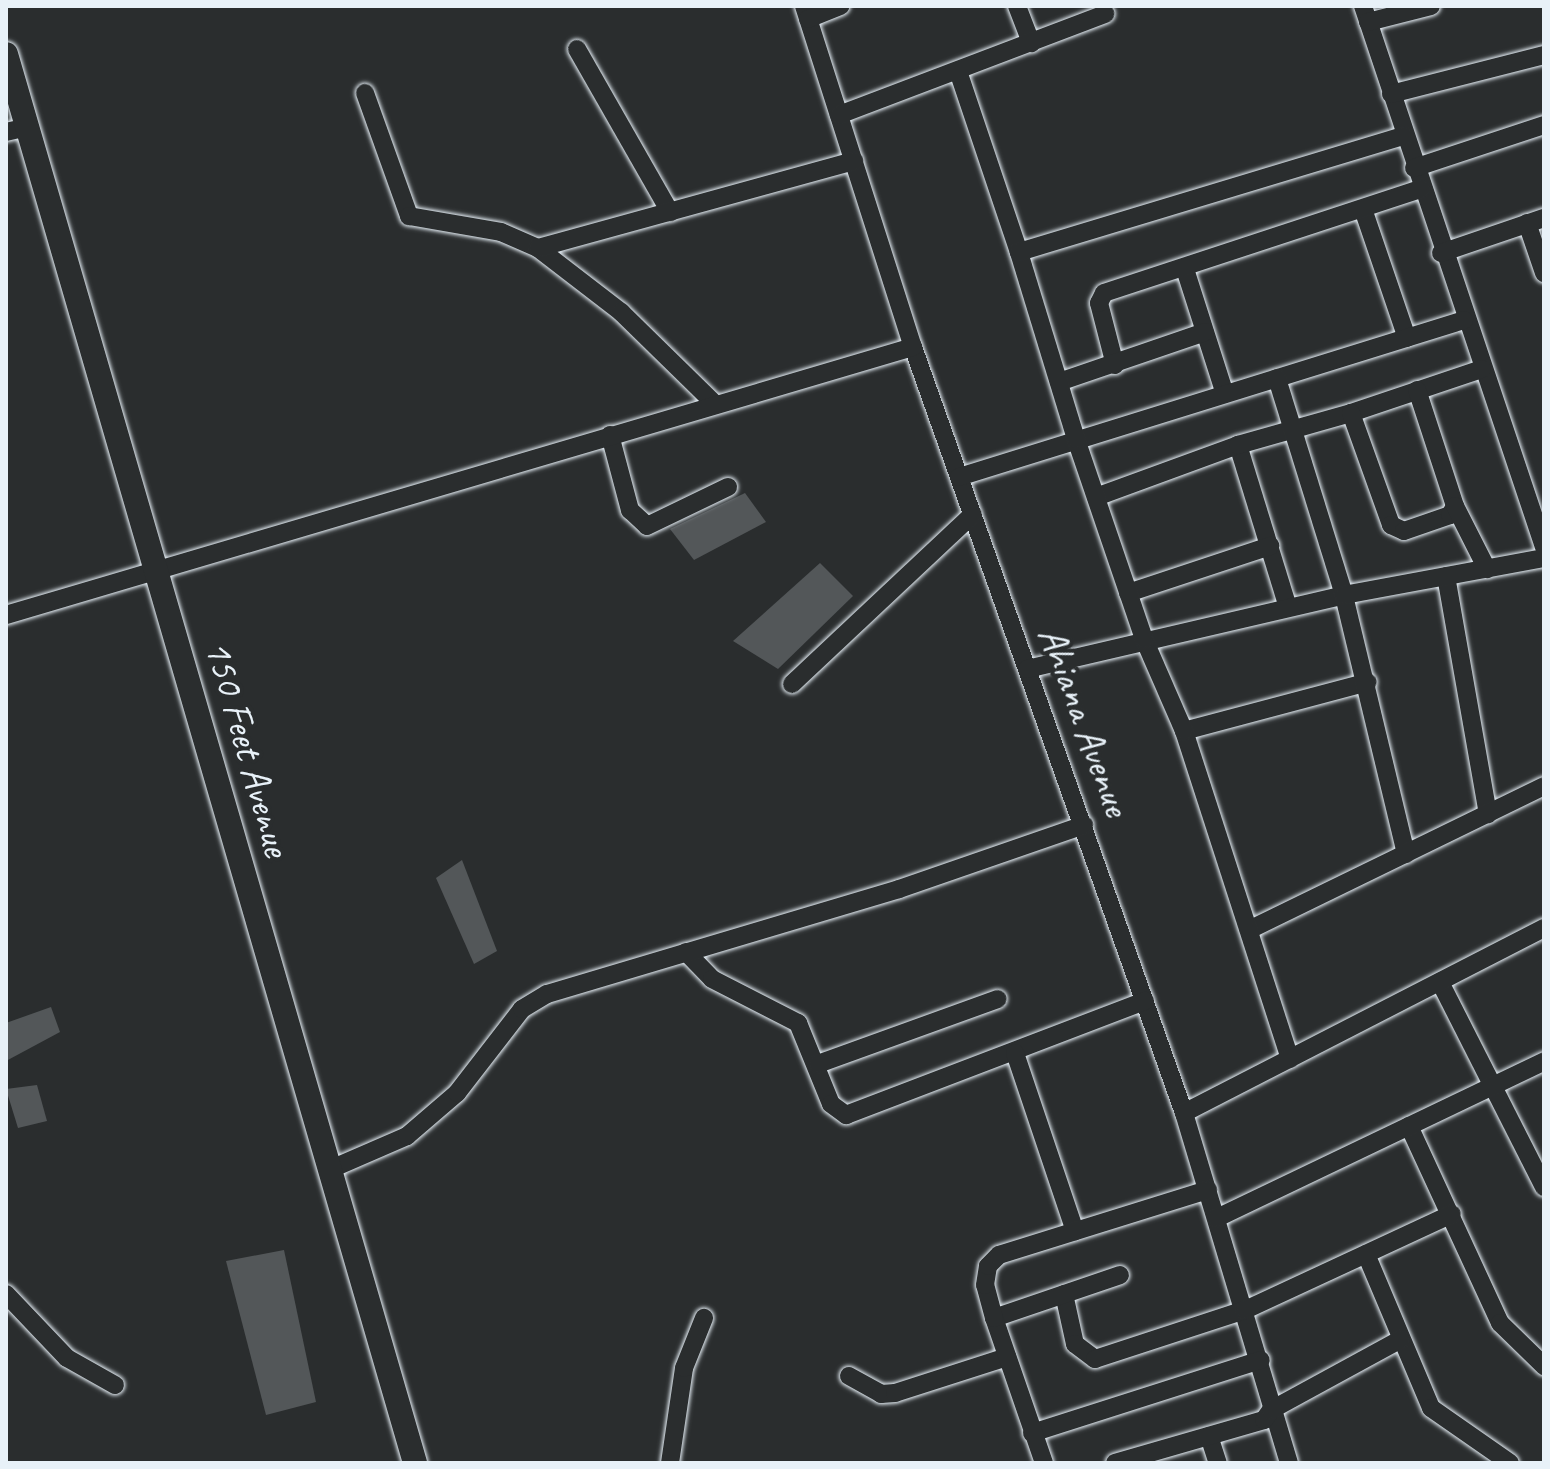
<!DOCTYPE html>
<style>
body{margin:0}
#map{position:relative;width:1550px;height:1469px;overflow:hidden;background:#2a2d2e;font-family:Caveat,sans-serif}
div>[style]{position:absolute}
.building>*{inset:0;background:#535759}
.roads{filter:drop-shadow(0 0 2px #e8f1f8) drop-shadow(0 0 2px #e8f1f8)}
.street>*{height:18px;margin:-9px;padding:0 9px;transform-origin:9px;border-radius:9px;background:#2a2d2e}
.secondary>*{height:24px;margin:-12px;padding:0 12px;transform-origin:12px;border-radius:12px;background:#2a2d2e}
span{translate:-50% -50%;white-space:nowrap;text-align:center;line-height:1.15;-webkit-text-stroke:8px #2a2d2e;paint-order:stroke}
.street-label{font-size:40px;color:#e8f1f8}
.frame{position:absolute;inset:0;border:8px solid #e8f1f8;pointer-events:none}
</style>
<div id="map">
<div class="building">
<i style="clip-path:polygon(745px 493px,766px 522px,694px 560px,670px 529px)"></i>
<i style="clip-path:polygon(820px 563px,853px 596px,778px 669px,733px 641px)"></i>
<i style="clip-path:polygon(462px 860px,497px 951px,474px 964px,436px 878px)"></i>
<i style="clip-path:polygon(51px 1007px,60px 1032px,6px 1061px,6px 1023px)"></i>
<i style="clip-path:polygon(37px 1085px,47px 1121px,18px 1128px,6px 1089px)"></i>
<i style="clip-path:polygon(284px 1250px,316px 1402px,266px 1415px,226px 1261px)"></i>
</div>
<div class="roads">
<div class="street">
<i style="left:804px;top:6px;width:358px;rotate:72.3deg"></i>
<i style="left:913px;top:347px;width:813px;rotate:70.52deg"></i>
<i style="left:1184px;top:1113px;width:365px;rotate:73.3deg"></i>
<i style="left:1017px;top:6px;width:40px;rotate:69deg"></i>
<i style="left:1363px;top:6px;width:570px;rotate:71.5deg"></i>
<i style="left:808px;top:19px;width:35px;rotate:-22deg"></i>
<i style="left:1368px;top:22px;width:65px;rotate:-14.3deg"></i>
<i style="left:577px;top:49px;width:188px;rotate:60.3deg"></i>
<i style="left:958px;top:71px;width:191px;rotate:71.4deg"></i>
<i style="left:365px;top:93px;width:131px;rotate:70.3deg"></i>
<i style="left:409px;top:216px;width:93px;rotate:9.9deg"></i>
<i style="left:501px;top:232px;width:40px;rotate:23.4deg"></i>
<i style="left:538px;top:248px;width:105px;rotate:37.6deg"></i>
<i style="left:621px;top:312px;width:132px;rotate:44.4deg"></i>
<i style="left:1391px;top:94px;width:158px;rotate:-14.3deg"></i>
<i style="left:839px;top:115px;width:285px;rotate:-20.8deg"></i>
<i style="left:6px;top:132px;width:22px;rotate:-13deg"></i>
<i style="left:1414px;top:168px;width:137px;rotate:-18.3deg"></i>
<i style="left:1363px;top:209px;width:136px;rotate:71.2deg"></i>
<i style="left:1527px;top:223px;width:53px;rotate:71.2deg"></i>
<i style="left:538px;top:248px;width:328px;rotate:-15.4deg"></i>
<i style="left:1441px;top:253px;width:109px;rotate:-18.8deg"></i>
<i style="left:1185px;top:269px;width:131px;rotate:72.3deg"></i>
<i style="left:1115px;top:365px;width:64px;rotate:-104.5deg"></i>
<i style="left:1099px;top:303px;width:11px;rotate:-63deg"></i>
<i style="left:1104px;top:293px;width:334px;rotate:-18.2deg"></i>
<i style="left:1059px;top:382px;width:154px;rotate:-18.9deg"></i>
<i style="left:1351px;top:413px;width:138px;rotate:-18.6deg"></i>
<i style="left:610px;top:435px;width:78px;rotate:75.1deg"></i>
<i style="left:630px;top:510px;width:23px;rotate:43deg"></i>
<i style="left:647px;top:526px;width:90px;rotate:-25.7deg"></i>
<i style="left:1238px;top:445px;width:170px;rotate:72.9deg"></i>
<i style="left:959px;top:477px;width:529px;rotate:-17.27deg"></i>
<i style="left:1096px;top:497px;width:151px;rotate:-20.1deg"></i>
<i style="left:1238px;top:445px;width:117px;rotate:-15.8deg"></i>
<i style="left:1351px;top:413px;width:119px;rotate:70.3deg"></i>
<i style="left:1391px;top:525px;width:14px;rotate:25deg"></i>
<i style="left:1404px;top:531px;width:49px;rotate:-19.2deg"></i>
<i style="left:1450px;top:515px;width:10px;rotate:-61deg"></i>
<i style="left:1455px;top:506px;width:122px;rotate:-108.1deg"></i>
<i style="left:1455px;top:506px;width:71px;rotate:63.1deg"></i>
<i style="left:1446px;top:576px;width:242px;rotate:80deg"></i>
<i style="left:1128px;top:593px;width:150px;rotate:-18.3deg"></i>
<i style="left:6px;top:615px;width:946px;rotate:-16.46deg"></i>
<i style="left:1027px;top:669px;width:326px;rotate:-13.1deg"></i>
<i style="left:1344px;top:595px;width:227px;rotate:-107.2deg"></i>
<i style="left:792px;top:684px;width:248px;rotate:-43.2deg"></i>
<i style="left:1184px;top:731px;width:190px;rotate:-14.9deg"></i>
<i style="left:1406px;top:854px;width:266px;rotate:-103.5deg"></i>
<i style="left:1344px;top:595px;width:203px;rotate:-10.5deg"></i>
<i style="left:1249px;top:930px;width:328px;rotate:-26deg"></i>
<i style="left:686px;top:952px;width:37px;rotate:46deg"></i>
<i style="left:712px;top:979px;width:97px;rotate:27.1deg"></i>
<i style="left:798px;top:1023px;width:87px;rotate:67.8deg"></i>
<i style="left:831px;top:1104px;width:19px;rotate:36deg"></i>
<i style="left:846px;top:1115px;width:320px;rotate:-20.9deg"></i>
<i style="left:1440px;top:982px;width:230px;rotate:63.1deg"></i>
<i style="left:1015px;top:1053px;width:188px;rotate:71.4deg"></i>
<i style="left:1290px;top:1059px;width:345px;rotate:-107.9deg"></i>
<i style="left:1184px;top:731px;width:100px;rotate:-113.5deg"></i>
<i style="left:1144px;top:639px;width:211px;rotate:-108.8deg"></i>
<i style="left:1076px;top:439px;width:195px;rotate:-107deg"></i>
<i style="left:1019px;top:252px;width:402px;rotate:-16.8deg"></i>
<i style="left:818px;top:1064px;width:191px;rotate:-19.9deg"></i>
<i style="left:1184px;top:1113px;width:405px;rotate:-27.2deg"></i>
<i style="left:1409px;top:1126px;width:217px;rotate:65.2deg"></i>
<i style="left:1500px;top:1323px;width:62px;rotate:44.3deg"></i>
<i style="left:331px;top:1169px;width:83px;rotate:-23.5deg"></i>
<i style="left:407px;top:1136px;width:66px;rotate:-40.7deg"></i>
<i style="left:457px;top:1093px;width:106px;rotate:-52.3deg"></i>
<i style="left:522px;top:1009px;width:29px;rotate:-31deg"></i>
<i style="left:547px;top:994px;width:367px;rotate:-16.6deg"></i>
<i style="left:899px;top:889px;width:196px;rotate:-19.1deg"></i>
<i style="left:1217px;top:1218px;width:363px;rotate:-25.6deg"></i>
<i style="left:1366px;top:1254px;width:167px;rotate:67.1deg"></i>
<i style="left:1431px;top:1408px;width:96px;rotate:34.8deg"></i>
<i style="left:6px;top:1294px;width:88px;rotate:46.4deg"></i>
<i style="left:67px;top:1358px;width:55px;rotate:29.4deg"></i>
<i style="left:1064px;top:1294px;width:51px;rotate:77.6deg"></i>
<i style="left:1075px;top:1344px;width:25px;rotate:37deg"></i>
<i style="left:1095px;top:1359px;width:158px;rotate:-18.1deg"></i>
<i style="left:1245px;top:1310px;width:228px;rotate:-24.9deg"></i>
<i style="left:994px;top:1318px;width:133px;rotate:-18.8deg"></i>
<i style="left:849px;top:1376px;width:37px;rotate:29deg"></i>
<i style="left:881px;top:1394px;width:14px;rotate:-4deg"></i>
<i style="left:895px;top:1393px;width:118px;rotate:-17.8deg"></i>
<i style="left:1032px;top:1433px;width:240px;rotate:-17.7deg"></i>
<i style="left:1209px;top:1436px;width:28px;rotate:72deg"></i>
<i style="left:670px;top:1463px;width:96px;rotate:-81.6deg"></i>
<i style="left:684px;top:1368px;width:54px;rotate:-68.2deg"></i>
<i style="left:1044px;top:1463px;width:153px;rotate:-109deg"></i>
<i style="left:994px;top:1318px;width:34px;rotate:-105deg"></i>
<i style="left:985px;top:1285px;width:19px;rotate:-81deg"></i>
<i style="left:988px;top:1266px;width:16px;rotate:-45deg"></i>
<i style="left:999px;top:1255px;width:219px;rotate:-17.3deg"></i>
<i style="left:1115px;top:1463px;width:155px;rotate:-16.1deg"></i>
<i style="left:1264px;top:1420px;width:12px;rotate:-55deg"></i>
<i style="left:1271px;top:1410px;width:148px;rotate:-28.6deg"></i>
</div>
<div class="secondary">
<i style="left:6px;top:54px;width:1467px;rotate:73.81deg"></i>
</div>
</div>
<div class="street-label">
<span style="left:1085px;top:721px;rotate:70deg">Ahiana Avenue</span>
<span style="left:248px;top:748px;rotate:74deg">150 Feet Avenue</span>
</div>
<div class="frame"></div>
</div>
